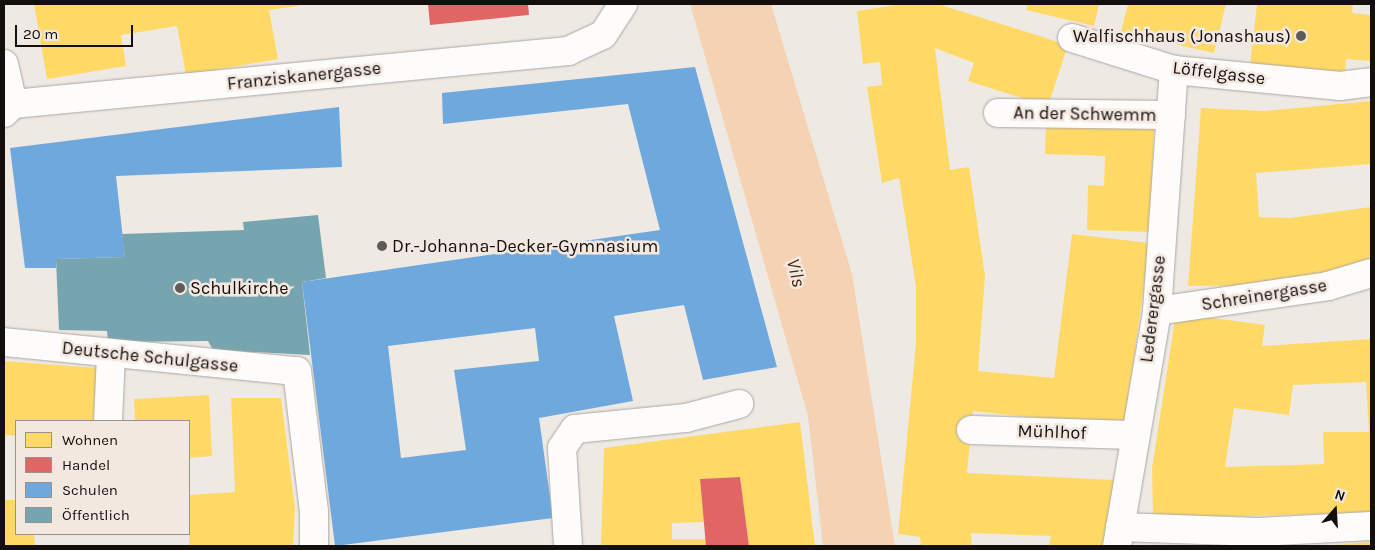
<!DOCTYPE html>
<meta charset="utf-8">
<style>
body{margin:0}
#map{position:relative;width:1375px;height:550px;overflow:hidden;background:#efe9e4;font-family:Karla,sans-serif}
div>[style]{position:absolute}
.water>*{inset:0;background:#f6d2b4}
.homes>*{inset:0;background:#ffd966}
.shops>*{inset:0;background:#e06666}
.schools>*{inset:0;background:#6fa8dc}
.public>*{inset:0;background:#76a5af}
.roads{filter:drop-shadow(0 0 1px #aba6a3) drop-shadow(0 0 1px #aba6a3)}
.minor>*{height:28px;margin:-14px;padding:0 14px;transform-origin:14px;border-radius:14px;background:#fdfcfb}
.dots>*{width:14px;height:14px;translate:-50% -50%;box-sizing:border-box;border:2px solid #f3e8e0;border-radius:50%}
span{translate:-50% -50%;white-space:nowrap;text-align:center;line-height:1.15;-webkit-text-stroke:5px #f3e8e0;paint-order:stroke}
.poi-label{font-size:18px;color:#120f0c}
.right{translate:-100% -50%;text-align:right}
.left{translate:0 -50%;text-align:left}
.street-label{font-size:18px;color:#120f0c}
.water-label{font-size:19px;color:#462707;font-style:italic}
.frame{position:absolute;inset:0;border:5px solid #120f0c;pointer-events:none}
.legend{position:absolute;left:15px;top:420px;width:175px;height:115px;box-sizing:border-box;background:#f3e8e0;border:1px solid #99918b;margin:0;padding:6px 9px;list-style:none;font-size:15px;color:#120f0c}
.legend li{display:flex;align-items:center;gap:10px;height:25px}
.legend b{width:25px;border:1px solid #99918b}
.north{position:absolute;left:1310px;top:485px;width:50px;height:50px;-webkit-text-stroke:4px #f3e8e0;paint-order:stroke;rotate:19deg;font-size:14px;font-weight:700;line-height:20px;text-align:center;color:#120f0c}
.north::after{content:'';display:block;margin:auto;width:18px;height:22px;background:#120f0c;clip-path:polygon(50% 0,100% 100%,50% 72%,0 100%)}
.scale{position:absolute;left:15px;top:25px;width:118px;height:22px;box-sizing:border-box;border:2px solid #120f0c;border-top:0;padding-left:6px;font-size:15px;line-height:18px;white-space:nowrap;color:#120f0c;-webkit-text-stroke:4px #f3e8e0;paint-order:stroke}
</style>
<div id="map">
<div class="water">
<i style="clip-path:polygon(690px 4px,771px 4px,852px 274px,895px 546px,823px 546px,808px 416px)"></i>
</div>
<div class="homes">
<i style="clip-path:polygon(34px 4px,298px 4px,298px 6px,269px 10px,278px 59px,186px 75px,177px 26px,121px 35px,126px 66px,47px 79px)"></i>
<i style="clip-path:polygon(903px 4px,938px 4px,1068px 45px,1048px 106px,968px 81px,974px 63px,935px 48px,950px 170px,969px 167px,985px 276px,978px 371px,1054px 378px,1072px 234px,1150px 243px,1124px 427px,973px 411px,967px 473px,1114px 480px,1109px 546px,1049px 546px,1051px 536px,971px 533px,972px 546px,921px 546px,920px 537px,898px 534px,916px 343px,916px 287px,899px 178px,882px 183px,867px 87px,882px 85px,880px 62px,863px 64px,857px 11px)"></i>
<i style="clip-path:polygon(1028px 4px,1099px 4px,1094px 26px,1026px 10px)"></i>
<i style="clip-path:polygon(1128px 4px,1226px 4px,1214px 53px,1121px 32px)"></i>
<i style="clip-path:polygon(1257px 4px,1353px 4px,1352px 13px,1371px 15px,1371px 61px,1346px 59px,1345px 76px,1250px 65px)"></i>
<i style="clip-path:polygon(1371px 101px,1371px 164px,1256px 173px,1259px 217px,1290px 218px,1371px 207px,1371px 265px,1288px 285px,1188px 286px,1201px 108px,1265px 111px)"></i>
<i style="clip-path:polygon(1046px 123px,1154px 127px,1150px 232px,1087px 230px,1088px 185px,1104px 186px,1105px 156px,1045px 154px)"></i>
<i style="clip-path:polygon(evenodd,1176px 313px,1265px 325px,1262px 346px,1371px 339px,1371px 513px,1153px 518px,1152px 468px,1176px 313px,1366px 382px,1369px 432px,1323px 432px,1324px 464px,1225px 467px,1234px 408px,1289px 415px,1293px 385px,1366px 382px)"></i>
<i style="clip-path:polygon(4px 361px,97px 368px,93px 421px,16px 421px,16px 436px,4px 435px)"></i>
<i style="clip-path:polygon(209px 395px,212px 456px,189px 458px,189px 421px,135px 421px,134px 399px)"></i>
<i style="clip-path:polygon(231px 398px,281px 398px,295px 508px,293px 546px,189px 546px,189px 495px,235px 492px)"></i>
<i style="clip-path:polygon(800px 422px,815px 546px,749px 546px,740px 477px,700px 479px,704px 522px,672px 523px,672px 539px,706px 539px,706px 546px,601px 546px,604px 448px)"></i>
<i style="clip-path:polygon(4px 500px,16px 500px,16px 534px,34px 534px,35px 546px,4px 546px)"></i>
<i style="clip-path:polygon(1371px 542px,1371px 546px,1334px 546px,1334px 545px)"></i>
</div>
<div class="shops">
<i style="clip-path:polygon(428px 4px,528px 4px,529px 15px,430px 25px)"></i>
<i style="clip-path:polygon(740px 477px,749px 546px,706px 546px,700px 479px)"></i>
</div>
<div class="schools">
<i style="clip-path:polygon(evenodd,695px 67px,777px 367px,703px 380px,684px 305px,614px 316px,633px 401px,539px 418px,553px 518px,335px 546px,302px 282px,660px 230px,628px 104px,443px 124px,442px 93px,695px 67px,535px 328px,539px 361px,454px 370px,466px 450px,401px 458px,388px 346px,535px 328px)"></i>
<i style="clip-path:polygon(339px 107px,342px 167px,116px 176px,125px 257px,56px 259px,56px 268px,25px 268px,10px 148px)"></i>
</div>
<div class="public">
<i style="clip-path:polygon(318px 215px,326px 278px,302px 282px,310px 355px,213px 350px,208px 341px,108px 342px,107px 331px,59px 330px,56px 259px,125px 257px,122px 234px,244px 230px,243px 222px)"></i>
</div>
<div class="roads">
<div class="minor">
<i style="left:1072px;top:38px;width:107px;rotate:17.4deg"></i>
<i style="left:1174px;top:70px;width:167px;rotate:5.5deg"></i>
<i style="left:1340px;top:86px;width:31px;rotate:-7deg"></i>
<i style="left:4px;top:64px;width:41px;rotate:77.3deg"></i>
<i style="left:4px;top:113px;width:13px;rotate:-45deg"></i>
<i style="left:13px;top:104px;width:558px;rotate:-5.45deg"></i>
<i style="left:568px;top:51px;width:38px;rotate:-25deg"></i>
<i style="left:603px;top:35px;width:37px;rotate:-57deg"></i>
<i style="left:998px;top:113px;width:173px;rotate:0.7deg"></i>
<i style="left:1157px;top:311px;width:173px;rotate:-8.3deg"></i>
<i style="left:1328px;top:286px;width:45px;rotate:-16.8deg"></i>
<i style="left:4px;top:342px;width:294px;rotate:5.7deg"></i>
<i style="left:297px;top:371px;width:142px;rotate:83.1deg"></i>
<i style="left:314px;top:512px;width:34px;rotate:90deg"></i>
<i style="left:108px;top:421px;width:67px;rotate:-87.4deg"></i>
<i style="left:971px;top:430px;width:163px;rotate:1.8deg"></i>
<i style="left:1120px;top:527px;width:138px;rotate:2.1deg"></i>
<i style="left:1258px;top:532px;width:113px;rotate:-3deg"></i>
<i style="left:568px;top:546px;width:98px;rotate:-93.5deg"></i>
<i style="left:562px;top:448px;width:23px;rotate:-56deg"></i>
<i style="left:575px;top:429px;width:112px;rotate:-5.7deg"></i>
<i style="left:686px;top:418px;width:55px;rotate:-14.8deg"></i>
<i style="left:1117px;top:546px;width:238px;rotate:-80.3deg"></i>
<i style="left:1157px;top:311px;width:242px;rotate:-86deg"></i>
</div>
</div>
<div class="dots">
<i style="left:1301px;top:36px;background:#5f5b58"></i>
<i style="left:382px;top:246px;background:#5f5b58"></i>
<i style="left:180px;top:288px;background:#5f5b58"></i>
</div>
<div class="poi-label">
<span class="right" style="left:1291px;top:36px">Walfischhaus (Jonashaus)</span>
<span class="left" style="left:392px;top:246px">Dr.-Johanna-Decker-Gymnasium</span>
<span class="left" style="left:190px;top:288px">Schulkirche</span>
</div>
<div class="street-label">
<span style="left:1219px;top:73px;rotate:7deg">Löffelgasse</span>
<span style="left:304px;top:76px;rotate:-6deg">Franziskanergasse</span>
<span style="left:1085px;top:114px;rotate:1deg">An der Schwemm</span>
<span style="left:1264px;top:295px;rotate:-9deg">Schreinergasse</span>
<span style="left:1153px;top:309px;rotate:-83deg">Lederergasse</span>
<span style="left:150px;top:357px;rotate:6deg">Deutsche Schulgasse</span>
<span style="left:1052px;top:432px;rotate:2deg">Mühlhof</span>
</div>
<div class="water-label">
<span style="left:795px;top:273px;rotate:77deg">Vils</span>
</div>
<div class="frame"></div>
<ul class="legend">
<li><b style="height:14px;background:#ffd966"></b>Wohnen</li>
<li><b style="height:14px;background:#e06666"></b>Handel</li>
<li><b style="height:14px;background:#6fa8dc"></b>Schulen</li>
<li><b style="height:14px;background:#76a5af"></b>Öffentlich</li>
</ul>
<div class="north">N</div>
<div class="scale">20 m</div>
</div>
